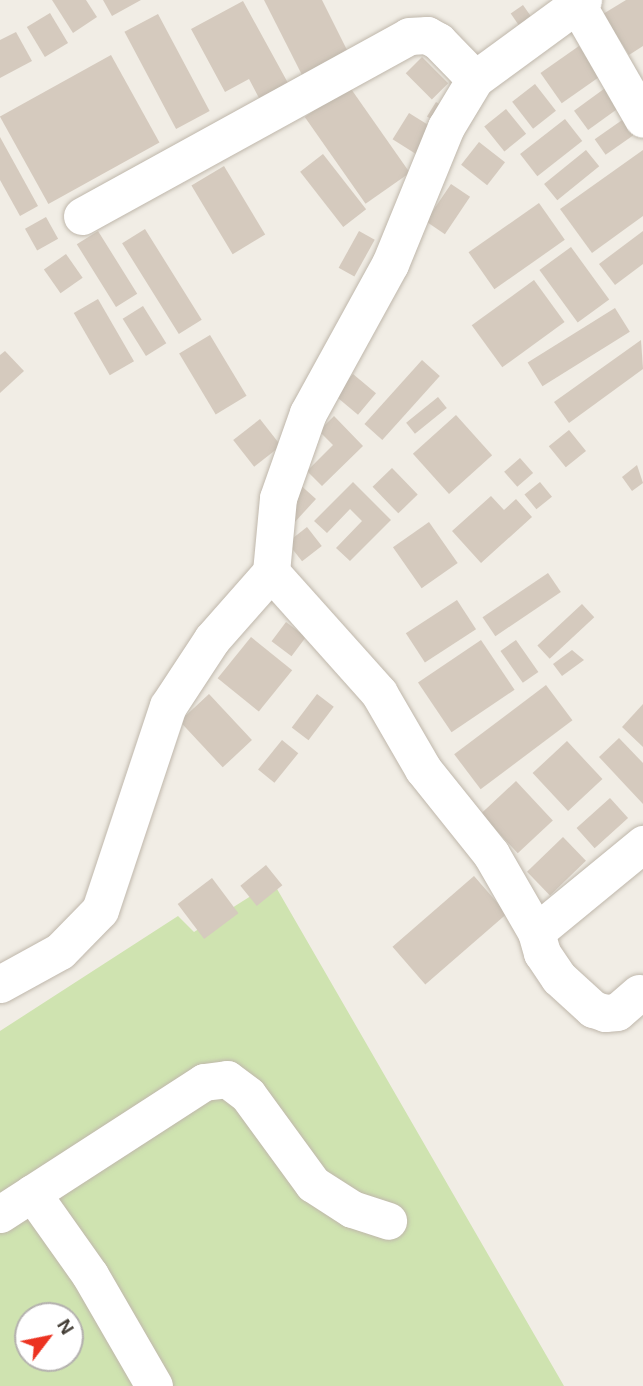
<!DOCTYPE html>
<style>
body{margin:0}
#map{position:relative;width:643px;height:1386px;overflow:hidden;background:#f1ede5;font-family:Helvetica,sans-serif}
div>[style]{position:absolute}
.green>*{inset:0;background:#cfe3b0}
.building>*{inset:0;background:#d5cabe;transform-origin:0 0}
.roads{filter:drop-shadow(0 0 2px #bfb7ab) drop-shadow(0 0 2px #bfb7ab)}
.minor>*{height:37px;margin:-18.5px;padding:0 18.5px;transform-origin:18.5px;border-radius:18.5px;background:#fff}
span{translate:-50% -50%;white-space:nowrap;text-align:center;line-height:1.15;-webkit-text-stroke:7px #fff;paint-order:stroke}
.north{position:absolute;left:14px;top:1302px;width:70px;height:70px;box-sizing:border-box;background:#fff;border:2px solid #b4b1ae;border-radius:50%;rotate:58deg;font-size:19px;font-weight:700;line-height:28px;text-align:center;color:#433d35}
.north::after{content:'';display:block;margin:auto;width:24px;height:32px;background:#ec3321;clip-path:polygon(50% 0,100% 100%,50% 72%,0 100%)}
</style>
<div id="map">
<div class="green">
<i style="clip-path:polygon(evenodd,273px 882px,564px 1386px,0 1386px,0 1031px,178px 916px,194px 932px,273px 882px,28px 1316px,70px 1316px,70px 1358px,28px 1358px,28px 1316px)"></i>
</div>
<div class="building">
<i style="clip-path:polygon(52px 0,86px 0,97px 17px,73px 33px)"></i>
<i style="clip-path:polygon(103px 0,141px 0,112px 16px)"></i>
<i style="clip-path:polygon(264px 0,322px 0,348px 52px,302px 75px)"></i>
<i style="clip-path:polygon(626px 0,643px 0,643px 46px,629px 55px,603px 14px)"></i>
<i style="clip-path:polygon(243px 1px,288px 83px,259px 98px,249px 79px,225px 92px,191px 29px)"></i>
<i style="left:523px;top:5px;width:19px;height:15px;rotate:55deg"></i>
<i style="left:50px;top:13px;width:35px;height:27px;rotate:59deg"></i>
<i style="left:158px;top:14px;width:110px;height:38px;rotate:62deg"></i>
<i style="clip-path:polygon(16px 32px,32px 61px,0 78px,0 40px)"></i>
<i style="left:579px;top:46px;width:37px;height:47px;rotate:55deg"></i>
<i style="left:111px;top:55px;width:100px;height:127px;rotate:61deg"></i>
<i style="left:422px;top:57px;width:37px;height:23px;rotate:45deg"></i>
<i style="left:535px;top:84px;width:34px;height:29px;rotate:52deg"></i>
<i style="left:349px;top:86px;width:106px;height:54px;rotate:55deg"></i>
<i style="left:608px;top:86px;width:24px;height:42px;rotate:54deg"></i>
<i style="left:436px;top:102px;width:15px;height:17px;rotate:32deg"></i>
<i style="left:506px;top:109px;width:32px;height:28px;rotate:51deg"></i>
<i style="left:409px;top:113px;width:28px;height:31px;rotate:32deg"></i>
<i style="left:625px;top:118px;width:19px;height:37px;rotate:55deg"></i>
<i style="left:565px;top:119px;width:28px;height:57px;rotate:52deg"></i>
<i style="clip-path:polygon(0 137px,38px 206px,20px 216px,0 180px)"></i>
<i style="left:479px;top:142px;width:33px;height:29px;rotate:38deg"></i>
<i style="left:586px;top:150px;width:21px;height:54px;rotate:51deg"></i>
<i style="clip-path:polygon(643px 150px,643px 216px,592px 253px,560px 209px)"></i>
<i style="left:323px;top:154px;width:70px;height:29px;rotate:52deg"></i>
<i style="left:224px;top:166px;width:80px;height:38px;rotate:59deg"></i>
<i style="left:451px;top:184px;width:23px;height:45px;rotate:34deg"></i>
<i style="left:539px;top:203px;width:45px;height:86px;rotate:55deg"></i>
<i style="left:46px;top:217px;width:25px;height:24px;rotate:61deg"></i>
<i style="left:145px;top:229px;width:107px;height:27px;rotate:58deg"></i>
<i style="left:98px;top:231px;width:74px;height:25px;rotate:58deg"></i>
<i style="left:359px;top:231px;width:18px;height:42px;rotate:29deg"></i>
<i style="clip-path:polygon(643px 231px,643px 264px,615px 285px,599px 264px)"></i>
<i style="left:571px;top:247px;width:65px;height:39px;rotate:54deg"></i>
<i style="left:66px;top:254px;width:29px;height:27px;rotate:55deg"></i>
<i style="left:534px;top:280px;width:52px;height:77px;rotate:54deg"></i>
<i style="left:98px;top:299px;width:72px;height:28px;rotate:60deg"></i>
<i style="left:143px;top:306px;width:44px;height:24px;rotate:58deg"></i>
<i style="left:615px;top:308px;width:28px;height:103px;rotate:58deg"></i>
<i style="left:210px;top:335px;width:71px;height:36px;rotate:59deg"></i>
<i style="clip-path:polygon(641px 340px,643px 369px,569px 423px,554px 402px)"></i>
<i style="clip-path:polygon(5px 351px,24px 371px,0 393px,0 355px)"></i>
<i style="left:422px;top:360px;width:24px;height:86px;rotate:42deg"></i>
<i style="left:353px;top:374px;width:30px;height:28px;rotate:40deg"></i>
<i style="left:438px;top:397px;width:14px;height:41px;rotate:51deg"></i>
<i style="left:456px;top:415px;width:54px;height:58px;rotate:48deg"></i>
<i style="clip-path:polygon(334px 416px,363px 446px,322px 486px,307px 471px,333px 445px,319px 431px)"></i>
<i style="left:260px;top:419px;width:34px;height:34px;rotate:52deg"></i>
<i style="left:569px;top:430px;width:27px;height:26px;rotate:51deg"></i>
<i style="left:520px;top:458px;width:20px;height:21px;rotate:49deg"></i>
<i style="clip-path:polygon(637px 465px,643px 483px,632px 491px,622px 477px)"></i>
<i style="left:392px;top:468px;width:37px;height:27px;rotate:46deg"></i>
<i style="clip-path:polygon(297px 482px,316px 499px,282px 536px)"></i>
<i style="clip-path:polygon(353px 482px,391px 520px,350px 561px,336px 548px,362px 521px,350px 509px,327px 533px,314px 521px)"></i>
<i style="left:540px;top:482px;width:19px;height:20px;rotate:51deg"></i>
<i style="clip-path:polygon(491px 496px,504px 510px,516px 499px,532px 517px,481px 563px,452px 531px)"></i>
<i style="left:429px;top:522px;width:50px;height:44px;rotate:55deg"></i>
<i style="left:307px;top:527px;width:24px;height:25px;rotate:52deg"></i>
<i style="left:548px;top:573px;width:23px;height:79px;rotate:56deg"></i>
<i style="left:457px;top:600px;width:35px;height:61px;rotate:57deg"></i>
<i style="left:582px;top:604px;width:18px;height:61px;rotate:47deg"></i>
<i style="left:286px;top:622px;width:25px;height:24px;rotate:37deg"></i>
<i style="left:251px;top:637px;width:53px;height:53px;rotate:39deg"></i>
<i style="left:481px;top:640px;width:60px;height:76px;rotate:56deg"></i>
<i style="left:516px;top:640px;width:39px;height:19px;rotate:55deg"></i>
<i style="clip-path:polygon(572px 650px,584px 660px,562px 676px,553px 664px)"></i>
<i style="left:546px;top:685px;width:44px;height:115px;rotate:53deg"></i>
<i style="left:209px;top:694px;width:63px;height:40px;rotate:47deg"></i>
<i style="left:317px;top:694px;width:21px;height:42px;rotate:37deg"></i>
<i style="clip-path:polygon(643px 704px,643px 747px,622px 727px)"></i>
<i style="clip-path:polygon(619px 738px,643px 763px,643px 804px,599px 757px)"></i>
<i style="left:282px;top:740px;width:21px;height:38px;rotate:39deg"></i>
<i style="left:567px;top:741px;width:52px;height:47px;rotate:47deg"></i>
<i style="left:516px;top:781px;width:54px;height:48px;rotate:47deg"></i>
<i style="left:610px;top:798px;width:27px;height:45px;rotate:48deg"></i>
<i style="left:563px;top:837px;width:33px;height:50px;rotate:46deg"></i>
<i style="left:266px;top:865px;width:26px;height:33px;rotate:51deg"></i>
<i style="left:474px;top:876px;width:50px;height:108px;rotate:49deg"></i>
<i style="left:212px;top:878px;width:44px;height:43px;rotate:53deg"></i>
</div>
<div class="roads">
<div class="minor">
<i style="left:578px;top:6px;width:130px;rotate:60.1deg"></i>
<i style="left:82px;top:216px;width:373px;rotate:-28.8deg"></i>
<i style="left:409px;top:36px;width:18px;rotate:-3deg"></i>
<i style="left:427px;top:35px;width:13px;rotate:29deg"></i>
<i style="left:438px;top:41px;width:53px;rotate:45.8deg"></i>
<i style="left:271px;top:572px;width:162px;rotate:48.2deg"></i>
<i style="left:379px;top:693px;width:88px;rotate:59.9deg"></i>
<i style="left:423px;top:769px;width:109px;rotate:51.3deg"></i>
<i style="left:491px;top:854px;width:90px;rotate:60deg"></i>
<i style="left:536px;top:932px;width:22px;rotate:74deg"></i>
<i style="left:542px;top:953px;width:30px;rotate:56deg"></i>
<i style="left:559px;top:978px;width:46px;rotate:42.4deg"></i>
<i style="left:593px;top:1009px;width:13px;rotate:18deg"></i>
<i style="left:605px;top:1013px;width:12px;rotate:-5deg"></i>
<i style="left:617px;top:1012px;width:29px;rotate:-41deg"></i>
<i style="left:536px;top:932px;width:139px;rotate:-39.4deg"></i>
<i style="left:0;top:984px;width:68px;rotate:-28.8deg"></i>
<i style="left:60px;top:951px;width:57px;rotate:-45.7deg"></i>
<i style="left:100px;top:910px;width:215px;rotate:-71.6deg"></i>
<i style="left:168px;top:706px;width:80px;rotate:-56.7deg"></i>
<i style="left:212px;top:639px;width:89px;rotate:-48.6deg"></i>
<i style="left:271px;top:572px;width:74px;rotate:-84.6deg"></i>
<i style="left:278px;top:498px;width:90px;rotate:-70.6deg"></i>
<i style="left:308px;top:413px;width:170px;rotate:-61.2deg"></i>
<i style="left:390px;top:264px;width:148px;rotate:-67.8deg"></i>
<i style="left:446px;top:127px;width:56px;rotate:-58.9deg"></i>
<i style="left:475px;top:79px;width:134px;rotate:-36.2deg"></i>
<i style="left:32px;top:1193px;width:100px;rotate:54.7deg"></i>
<i style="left:90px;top:1275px;width:128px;rotate:60deg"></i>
<i style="left:0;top:1214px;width:243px;rotate:-32.9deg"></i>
<i style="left:204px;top:1082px;width:23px;rotate:-7deg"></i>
<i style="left:227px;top:1079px;width:26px;rotate:37deg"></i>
<i style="left:248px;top:1095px;width:110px;rotate:53.9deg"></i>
<i style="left:313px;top:1184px;width:46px;rotate:32.7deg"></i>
<i style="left:352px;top:1209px;width:38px;rotate:18deg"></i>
</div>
</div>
<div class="north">N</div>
</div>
